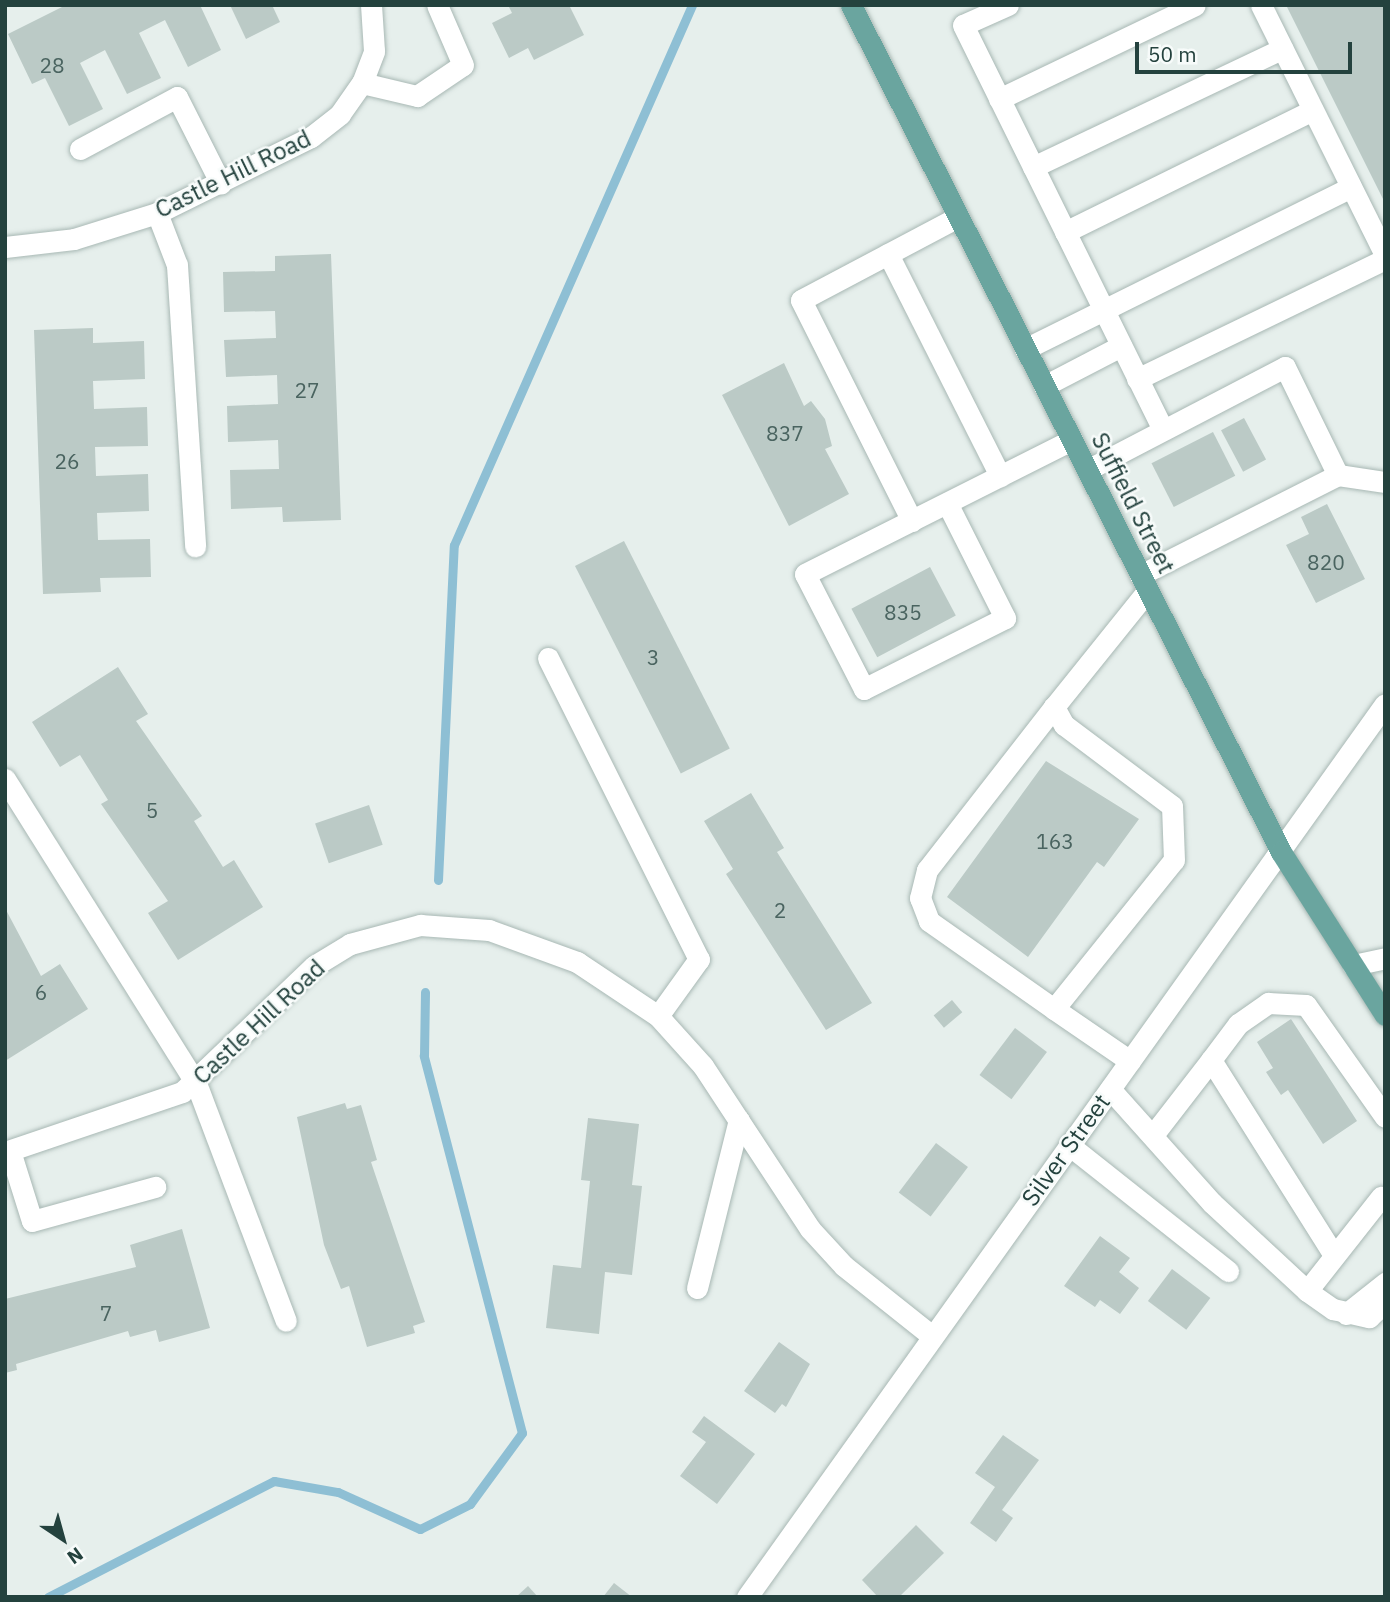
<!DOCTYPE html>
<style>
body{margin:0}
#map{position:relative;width:1390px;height:1602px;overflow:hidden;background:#e6efec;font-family:"IBM Plex Sans",sans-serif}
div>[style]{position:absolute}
.stream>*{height:9px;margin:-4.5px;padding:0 4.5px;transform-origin:4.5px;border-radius:4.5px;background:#8ebfd4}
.building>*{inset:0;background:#bbcac6;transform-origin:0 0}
.roads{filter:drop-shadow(0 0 2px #a8b8b4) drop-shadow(0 0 2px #a8b8b4)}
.minor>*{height:21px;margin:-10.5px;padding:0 10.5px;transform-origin:10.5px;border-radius:10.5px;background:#fff}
.major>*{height:21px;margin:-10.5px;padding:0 10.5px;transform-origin:10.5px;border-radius:10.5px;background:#6aa59f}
span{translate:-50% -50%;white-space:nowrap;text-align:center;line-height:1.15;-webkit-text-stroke:5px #f7fbfa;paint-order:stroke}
.number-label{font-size:21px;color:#4a6460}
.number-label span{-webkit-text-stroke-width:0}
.street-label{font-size:24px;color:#24423e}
.frame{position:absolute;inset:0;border:7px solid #24423e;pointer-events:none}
.north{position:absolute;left:28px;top:1504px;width:70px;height:70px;-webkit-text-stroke:5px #f7fbfa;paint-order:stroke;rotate:144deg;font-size:19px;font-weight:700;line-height:28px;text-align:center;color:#24423e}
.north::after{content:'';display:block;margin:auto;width:24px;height:32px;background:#24423e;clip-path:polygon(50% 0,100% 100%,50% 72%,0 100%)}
.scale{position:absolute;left:1135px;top:42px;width:217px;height:32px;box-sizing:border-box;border:4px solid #24423e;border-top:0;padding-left:9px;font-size:21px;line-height:24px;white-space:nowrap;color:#24423e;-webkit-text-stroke:5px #f7fbfa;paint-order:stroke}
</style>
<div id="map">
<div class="stream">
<i style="left:438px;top:880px;width:335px;rotate:-87.3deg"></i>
<i style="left:454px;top:545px;width:590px;rotate:-66.21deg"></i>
<i style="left:48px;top:1597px;width:254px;rotate:-27.2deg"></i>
<i style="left:274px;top:1481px;width:65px;rotate:9.8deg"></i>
<i style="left:338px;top:1492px;width:90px;rotate:24.3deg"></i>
<i style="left:420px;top:1529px;width:56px;rotate:-26.6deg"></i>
<i style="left:470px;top:1504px;width:88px;rotate:-53.8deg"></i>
<i style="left:522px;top:1433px;width:390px;rotate:-104.6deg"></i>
<i style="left:424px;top:1056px;width:64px;rotate:-89.1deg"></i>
</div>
<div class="building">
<i style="clip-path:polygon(66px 5px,200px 5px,221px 50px,188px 67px,165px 20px,139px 33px,161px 78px,127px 94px,105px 50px,80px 63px,103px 109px,69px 126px,45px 78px,32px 84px,8px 34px)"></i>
<i style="clip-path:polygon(230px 5px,272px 5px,280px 22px,246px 39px)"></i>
<i style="clip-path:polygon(508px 5px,569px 5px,584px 35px,534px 60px,528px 48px,509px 58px,492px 23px,512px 13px)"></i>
<i style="clip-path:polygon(1286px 5px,1385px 5px,1385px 203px)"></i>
<i style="clip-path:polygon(331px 254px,341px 520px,283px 522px,282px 507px,231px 509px,230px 470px,279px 469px,278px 440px,228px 442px,227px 406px,278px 404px,277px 375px,226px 377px,224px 340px,276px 338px,275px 311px,224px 312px,223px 272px,275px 271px,275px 256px)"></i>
<i style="clip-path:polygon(93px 328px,93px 343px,144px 341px,145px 379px,93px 381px,94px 409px,147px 407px,148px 446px,95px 447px,96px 476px,148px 474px,149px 511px,97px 513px,98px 540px,150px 539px,151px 577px,100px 578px,101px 592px,43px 594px,34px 330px)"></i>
<i style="clip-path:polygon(784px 363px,804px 406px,811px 401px,825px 419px,832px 446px,825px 449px,849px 494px,789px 526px,722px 395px)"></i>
<i style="left:1244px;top:418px;width:47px;height:26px;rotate:62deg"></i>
<i style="left:1213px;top:432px;width:49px;height:69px;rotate:63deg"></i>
<i style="clip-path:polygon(1327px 504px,1365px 579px,1316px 603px,1286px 545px,1309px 534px,1301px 517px)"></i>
<i style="left:624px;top:541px;width:233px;height:55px;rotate:63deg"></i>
<i style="left:930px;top:567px;width:55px;height:89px;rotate:62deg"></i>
<i style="clip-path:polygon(118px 667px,148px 714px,136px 721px,202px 816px,194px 821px,223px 867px,234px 860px,263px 907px,178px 960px,148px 913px,168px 901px,101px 804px,108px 800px,80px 755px,60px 767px,32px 722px)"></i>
<i style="clip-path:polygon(1046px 761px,1139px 819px,1104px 867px,1097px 862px,1028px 957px,947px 897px)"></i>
<i style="clip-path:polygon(751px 793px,784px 848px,777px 852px,872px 1003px,826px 1030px,726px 874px,733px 869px,704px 821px)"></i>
<i style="left:369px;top:805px;width:42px;height:57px;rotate:71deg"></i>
<i style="clip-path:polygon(5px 908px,41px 976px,60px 964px,88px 1009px,5px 1061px)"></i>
<i style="left:952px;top:1000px;width:16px;height:24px;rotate:50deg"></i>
<i style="clip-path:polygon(1291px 1019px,1357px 1121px,1323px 1144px,1288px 1090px,1281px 1095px,1266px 1072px,1273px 1068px,1257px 1042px)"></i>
<i style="left:1015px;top:1028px;width:40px;height:59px;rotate:37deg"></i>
<i style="clip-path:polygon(345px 1103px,347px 1109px,361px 1105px,377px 1160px,371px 1162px,425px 1322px,413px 1326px,415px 1333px,367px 1347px,349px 1286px,341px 1289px,324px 1245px,297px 1117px)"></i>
<i style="clip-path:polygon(588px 1118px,639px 1124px,632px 1185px,642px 1186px,632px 1275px,605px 1272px,599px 1334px,546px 1328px,553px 1265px,581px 1268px,590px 1181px,581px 1180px)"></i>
<i style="left:936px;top:1143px;width:40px;height:62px;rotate:37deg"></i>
<i style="clip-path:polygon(182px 1229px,210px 1328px,159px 1342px,156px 1330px,130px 1337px,128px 1331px,16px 1364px,17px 1370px,5px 1373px,5px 1299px,136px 1267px,130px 1245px)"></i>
<i style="clip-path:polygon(1100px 1236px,1130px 1258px,1119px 1272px,1139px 1288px,1120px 1314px,1100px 1300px,1095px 1307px,1064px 1286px)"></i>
<i style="left:1172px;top:1269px;width:48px;height:40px;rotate:37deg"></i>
<i style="clip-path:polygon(779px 1342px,810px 1364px,786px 1407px,782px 1404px,775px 1413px,744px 1391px)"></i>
<i style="clip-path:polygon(704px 1416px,755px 1454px,717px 1504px,680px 1476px,706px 1442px,692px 1432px)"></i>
<i style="clip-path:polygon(1003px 1435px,1039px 1460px,1002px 1510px,1013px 1518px,996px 1542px,970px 1523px,995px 1487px,975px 1473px)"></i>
<i style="clip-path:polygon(916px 1525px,944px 1553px,899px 1597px,878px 1597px,862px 1580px)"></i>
<i style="clip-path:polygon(614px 1583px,632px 1597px,603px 1597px)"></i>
<i style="clip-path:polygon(528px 1586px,538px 1597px,516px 1597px)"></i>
</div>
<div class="roads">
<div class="minor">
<i style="left:1008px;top:5px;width:49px;rotate:156deg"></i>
<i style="left:963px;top:25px;width:451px;rotate:63.7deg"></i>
<i style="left:1261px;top:5px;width:279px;rotate:63.6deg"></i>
<i style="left:362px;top:83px;width:57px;rotate:13.3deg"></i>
<i style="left:417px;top:96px;width:55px;rotate:-34deg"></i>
<i style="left:463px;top:65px;width:65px;rotate:-113.4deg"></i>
<i style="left:999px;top:99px;width:217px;rotate:-25.6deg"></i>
<i style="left:80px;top:149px;width:110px;rotate:-28.2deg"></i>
<i style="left:177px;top:97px;width:97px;rotate:63.2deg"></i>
<i style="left:1033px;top:167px;width:276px;rotate:-25.4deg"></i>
<i style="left:157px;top:213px;width:56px;rotate:69deg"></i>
<i style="left:177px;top:265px;width:282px;rotate:86.3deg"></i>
<i style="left:1065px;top:232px;width:276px;rotate:-26.2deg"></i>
<i style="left:5px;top:247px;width:69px;rotate:-6.6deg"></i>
<i style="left:74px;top:239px;width:87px;rotate:-17.4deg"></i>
<i style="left:157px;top:213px;width:172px;rotate:-26.3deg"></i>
<i style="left:311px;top:137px;width:37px;rotate:-38deg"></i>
<i style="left:340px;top:114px;width:38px;rotate:-55deg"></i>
<i style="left:362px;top:83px;width:34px;rotate:-69deg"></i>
<i style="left:374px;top:51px;width:46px;rotate:-93.7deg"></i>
<i style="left:888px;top:254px;width:249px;rotate:63.2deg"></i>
<i style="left:1025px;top:349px;width:364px;rotate:-26.4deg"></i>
<i style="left:1137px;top:379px;width:276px;rotate:-25.8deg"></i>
<i style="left:1044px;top:386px;width:87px;rotate:-27.5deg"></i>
<i style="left:1087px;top:470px;width:223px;rotate:-27.5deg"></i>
<i style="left:1285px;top:367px;width:120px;rotate:63.9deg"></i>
<i style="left:1338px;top:475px;width:48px;rotate:8.5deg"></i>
<i style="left:947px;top:503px;width:129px;rotate:63.2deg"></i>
<i style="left:1005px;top:618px;width:158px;rotate:153.3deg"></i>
<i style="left:864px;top:689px;width:129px;rotate:-117.2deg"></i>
<i style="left:805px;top:574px;width:299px;rotate:-26.7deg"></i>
<i style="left:912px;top:521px;width:247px;rotate:-116.7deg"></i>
<i style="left:801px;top:300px;width:178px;rotate:-27.9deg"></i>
<i style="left:1140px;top:575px;width:222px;rotate:-26.8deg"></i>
<i style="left:548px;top:658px;width:337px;rotate:63.4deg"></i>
<i style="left:699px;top:959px;width:70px;rotate:125.7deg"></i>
<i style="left:5px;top:779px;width:359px;rotate:57.9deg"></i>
<i style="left:196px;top:1083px;width:254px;rotate:69.3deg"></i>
<i style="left:1353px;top:965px;width:33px;rotate:-12deg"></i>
<i style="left:1054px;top:1009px;width:153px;rotate:-144.9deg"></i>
<i style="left:929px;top:921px;width:25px;rotate:-111deg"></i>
<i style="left:920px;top:898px;width:29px;rotate:-76deg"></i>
<i style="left:927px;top:870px;width:207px;rotate:-52.1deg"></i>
<i style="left:1211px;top:1060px;width:45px;rotate:-53.1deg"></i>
<i style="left:1238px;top:1024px;width:37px;rotate:-35deg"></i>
<i style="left:1268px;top:1003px;width:38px;rotate:3deg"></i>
<i style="left:1306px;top:1005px;width:137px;rotate:54.8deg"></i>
<i style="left:1130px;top:1061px;width:92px;rotate:-145.6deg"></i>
<i style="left:1054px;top:1009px;width:191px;rotate:-51.2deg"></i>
<i style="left:1174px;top:860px;width:54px;rotate:-92.1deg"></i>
<i style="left:1172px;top:806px;width:135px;rotate:-143.1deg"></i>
<i style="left:1064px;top:725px;width:21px;rotate:-119deg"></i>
<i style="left:1054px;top:707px;width:150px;rotate:-51.2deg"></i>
<i style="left:1110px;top:1089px;width:153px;rotate:48.2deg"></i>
<i style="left:1212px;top:1203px;width:129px;rotate:42.8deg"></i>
<i style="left:1307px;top:1291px;width:32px;rotate:35deg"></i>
<i style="left:1333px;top:1309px;width:37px;rotate:13deg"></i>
<i style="left:1369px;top:1317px;width:22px;rotate:-43deg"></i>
<i style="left:1153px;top:1135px;width:95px;rotate:-52.3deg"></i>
<i style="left:1211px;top:1060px;width:231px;rotate:57.8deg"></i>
<i style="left:1069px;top:1145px;width:203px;rotate:38.4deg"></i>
<i style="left:10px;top:1151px;width:73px;rotate:72.6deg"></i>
<i style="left:32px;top:1221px;width:128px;rotate:-15.5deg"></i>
<i style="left:5px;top:1152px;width:187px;rotate:-18.7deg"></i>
<i style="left:182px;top:1092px;width:182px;rotate:-43.7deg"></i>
<i style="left:314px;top:966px;width:42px;rotate:-31.4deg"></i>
<i style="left:350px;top:944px;width:73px;rotate:-15.2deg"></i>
<i style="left:420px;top:925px;width:69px;rotate:4.1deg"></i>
<i style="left:489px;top:930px;width:94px;rotate:20deg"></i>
<i style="left:577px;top:962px;width:97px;rotate:33.7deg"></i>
<i style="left:658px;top:1016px;width:67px;rotate:48deg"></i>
<i style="left:703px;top:1066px;width:195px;rotate:56.7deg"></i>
<i style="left:810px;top:1229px;width:50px;rotate:47.4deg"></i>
<i style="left:844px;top:1266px;width:112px;rotate:38.5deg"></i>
<i style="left:697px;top:1288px;width:173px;rotate:-76deg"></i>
<i style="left:1307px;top:1291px;width:120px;rotate:-51.8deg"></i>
<i style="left:1346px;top:1314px;width:50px;rotate:-38.5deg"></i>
<i style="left:747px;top:1597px;width:1097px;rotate:-54.46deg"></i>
</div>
<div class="major">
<i style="left:851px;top:5px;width:950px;rotate:63.08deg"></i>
<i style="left:1281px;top:852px;width:193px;rotate:57.5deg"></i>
</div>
</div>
<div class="number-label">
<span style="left:52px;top:65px">28</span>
<span style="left:307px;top:390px">27</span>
<span style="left:785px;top:433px">837</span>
<span style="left:67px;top:461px">26</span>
<span style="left:1326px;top:562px">820</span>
<span style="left:903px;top:612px">835</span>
<span style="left:653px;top:657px">3</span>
<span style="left:152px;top:810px">5</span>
<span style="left:1055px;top:841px">163</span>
<span style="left:780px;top:910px">2</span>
<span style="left:41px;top:992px">6</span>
<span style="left:106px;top:1313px">7</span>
</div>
<div class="street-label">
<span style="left:233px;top:174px;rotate:-26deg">Castle Hill Road</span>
<span style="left:1133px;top:503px;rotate:63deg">Suffield Street</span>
<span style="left:259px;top:1022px;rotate:-43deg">Castle Hill Road</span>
<span style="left:1066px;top:1150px;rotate:-54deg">Silver Street</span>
</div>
<div class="frame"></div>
<div class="north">N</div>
<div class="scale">50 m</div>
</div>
